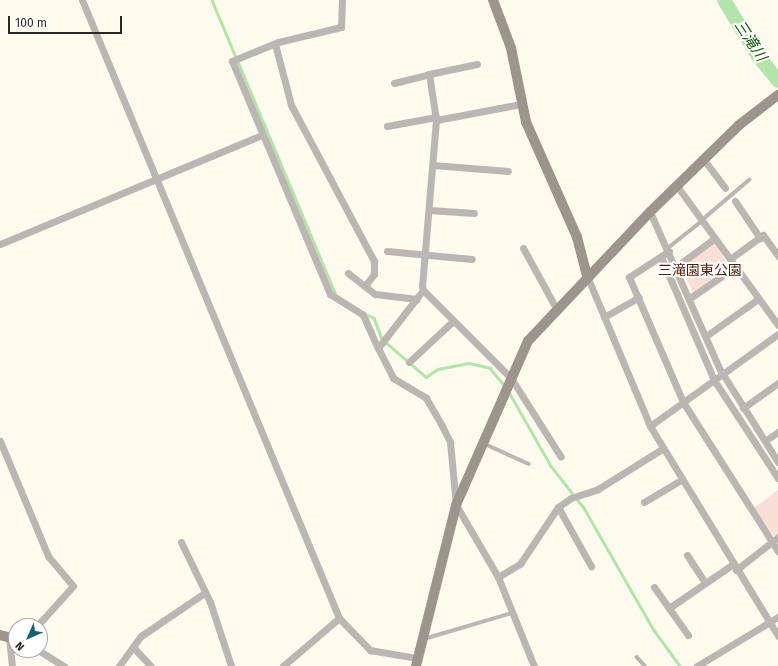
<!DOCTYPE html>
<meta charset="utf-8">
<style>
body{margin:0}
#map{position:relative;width:778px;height:666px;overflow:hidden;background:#fefaed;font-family:"Fira Sans","Noto Sans JP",sans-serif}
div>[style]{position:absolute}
.green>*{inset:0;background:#f9e0d6}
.stream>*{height:2.5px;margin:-1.25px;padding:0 1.25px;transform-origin:1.25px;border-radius:1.25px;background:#b2e5a9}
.river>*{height:14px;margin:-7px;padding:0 7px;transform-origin:7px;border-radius:7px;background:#b2e5a9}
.lane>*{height:3.5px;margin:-1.75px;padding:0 1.75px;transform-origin:1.75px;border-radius:1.75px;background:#bbb6b1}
.street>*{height:7px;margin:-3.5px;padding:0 3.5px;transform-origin:3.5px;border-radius:3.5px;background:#bbb6b1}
.secondary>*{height:10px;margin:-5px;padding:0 5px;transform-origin:5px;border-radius:5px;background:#9d958d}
span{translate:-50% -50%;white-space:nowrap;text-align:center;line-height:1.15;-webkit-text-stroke:4px #fff;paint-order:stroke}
.park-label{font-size:14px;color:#4f220e}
.water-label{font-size:15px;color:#0c5000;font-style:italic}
.north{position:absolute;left:8px;top:618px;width:40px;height:40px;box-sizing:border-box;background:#fff;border:1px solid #aaa9a7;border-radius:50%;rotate:225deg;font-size:11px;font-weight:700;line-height:16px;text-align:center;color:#2a2822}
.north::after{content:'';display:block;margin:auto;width:14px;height:18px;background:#16606e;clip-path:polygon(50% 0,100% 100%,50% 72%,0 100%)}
.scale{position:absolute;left:8px;top:16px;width:114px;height:18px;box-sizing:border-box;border:2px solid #2a2822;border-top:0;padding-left:5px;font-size:12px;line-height:14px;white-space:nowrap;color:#2a2822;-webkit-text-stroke:3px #fff;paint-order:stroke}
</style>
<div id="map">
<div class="green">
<i style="clip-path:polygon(712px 243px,716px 244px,729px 268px,693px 293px,681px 266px)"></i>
<i style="clip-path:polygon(778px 490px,778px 533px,774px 536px,754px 508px)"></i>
</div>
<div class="stream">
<i style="left:212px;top:0;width:318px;rotate:67.2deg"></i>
<i style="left:368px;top:315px;width:7px;rotate:27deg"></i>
<i style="left:374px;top:318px;width:22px;rotate:69deg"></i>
<i style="left:382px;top:339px;width:58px;rotate:40.8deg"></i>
<i style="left:426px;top:377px;width:14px;rotate:-34deg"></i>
<i style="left:438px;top:369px;width:32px;rotate:-11deg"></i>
<i style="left:469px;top:363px;width:22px;rotate:13deg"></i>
<i style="left:490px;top:368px;width:23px;rotate:50deg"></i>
<i style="left:509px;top:392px;width:85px;rotate:60.4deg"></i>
<i style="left:551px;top:466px;width:53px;rotate:51.8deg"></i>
<i style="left:584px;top:508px;width:141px;rotate:60.2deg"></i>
<i style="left:654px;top:630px;width:44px;rotate:54.2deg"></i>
</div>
<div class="river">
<i style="left:724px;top:0;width:66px;rotate:58.7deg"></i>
<i style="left:758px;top:56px;width:32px;rotate:51deg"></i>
</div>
<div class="lane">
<i style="left:702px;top:220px;width:62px;rotate:-40.4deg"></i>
<i style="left:668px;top:248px;width:43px;rotate:-38.5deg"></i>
<i style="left:485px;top:444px;width:48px;rotate:24.4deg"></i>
<i style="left:424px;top:639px;width:92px;rotate:-16.5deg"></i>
<i style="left:637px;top:657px;width:12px;rotate:48deg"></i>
</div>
<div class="street">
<i style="left:82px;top:0;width:669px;rotate:67.42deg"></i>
<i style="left:339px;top:618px;width:45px;rotate:45.9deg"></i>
<i style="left:370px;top:650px;width:48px;rotate:9.7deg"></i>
<i style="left:342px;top:0;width:27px;rotate:92deg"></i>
<i style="left:341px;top:27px;width:65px;rotate:166.6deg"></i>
<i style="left:278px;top:42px;width:50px;rotate:157.6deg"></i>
<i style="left:232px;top:61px;width:253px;rotate:67.2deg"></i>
<i style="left:330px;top:294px;width:39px;rotate:32deg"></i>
<i style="left:363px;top:315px;width:36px;rotate:66deg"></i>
<i style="left:378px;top:348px;width:73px;rotate:-52.2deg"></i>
<i style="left:275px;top:44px;width:63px;rotate:75.3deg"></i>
<i style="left:291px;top:105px;width:177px;rotate:62deg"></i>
<i style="left:374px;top:261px;width:13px;rotate:90deg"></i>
<i style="left:374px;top:274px;width:15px;rotate:127deg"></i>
<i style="left:429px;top:74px;width:49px;rotate:-11.8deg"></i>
<i style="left:394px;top:83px;width:36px;rotate:-14deg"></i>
<i style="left:429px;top:74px;width:47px;rotate:81.3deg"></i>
<i style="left:521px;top:104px;width:86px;rotate:169.3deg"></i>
<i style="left:436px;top:120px;width:166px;rotate:94.8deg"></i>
<i style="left:422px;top:285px;width:5px;rotate:79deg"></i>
<i style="left:423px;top:290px;width:124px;rotate:45deg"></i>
<i style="left:511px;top:378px;width:93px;rotate:57.7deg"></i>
<i style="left:387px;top:126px;width:50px;rotate:-10.4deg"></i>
<i style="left:704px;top:160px;width:35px;rotate:53deg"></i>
<i style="left:433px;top:165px;width:75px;rotate:4.6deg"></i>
<i style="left:677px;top:186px;width:172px;rotate:54deg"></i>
<i style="left:735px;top:201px;width:45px;rotate:56deg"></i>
<i style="left:429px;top:210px;width:45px;rotate:3.8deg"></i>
<i style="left:650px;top:212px;width:171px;rotate:66.1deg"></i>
<i style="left:719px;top:368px;width:111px;rotate:57.9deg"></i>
<i style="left:0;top:244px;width:284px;rotate:-22.6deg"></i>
<i style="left:523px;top:248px;width:68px;rotate:61.2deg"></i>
<i style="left:387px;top:251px;width:85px;rotate:5.4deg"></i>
<i style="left:669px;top:251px;width:48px;rotate:147deg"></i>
<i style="left:629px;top:277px;width:136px;rotate:66.6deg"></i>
<i style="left:683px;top:402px;width:177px;rotate:57.5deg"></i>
<i style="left:661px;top:257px;width:134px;rotate:66.7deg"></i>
<i style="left:714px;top:380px;width:117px;rotate:56.9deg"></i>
<i style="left:730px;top:259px;width:41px;rotate:-36deg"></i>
<i style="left:763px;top:235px;width:26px;rotate:54deg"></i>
<i style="left:677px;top:266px;width:47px;rotate:-36.4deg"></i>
<i style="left:348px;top:273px;width:34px;rotate:38deg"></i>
<i style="left:375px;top:294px;width:42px;rotate:6.8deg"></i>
<i style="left:587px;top:276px;width:163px;rotate:67.2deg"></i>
<i style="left:650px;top:426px;width:246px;rotate:58.6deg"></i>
<i style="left:690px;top:298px;width:55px;rotate:-34.6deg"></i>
<i style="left:604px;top:317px;width:40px;rotate:-29.7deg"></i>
<i style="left:706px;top:336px;width:64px;rotate:-35.4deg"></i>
<i style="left:378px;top:348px;width:34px;rotate:63deg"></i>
<i style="left:393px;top:378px;width:39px;rotate:31deg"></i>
<i style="left:426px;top:398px;width:34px;rotate:60deg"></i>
<i style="left:443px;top:428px;width:16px;rotate:63deg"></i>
<i style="left:450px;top:442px;width:63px;rotate:84.6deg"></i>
<i style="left:456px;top:505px;width:83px;rotate:59.7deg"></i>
<i style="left:498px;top:577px;width:96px;rotate:68deg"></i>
<i style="left:409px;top:362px;width:60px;rotate:-43deg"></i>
<i style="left:743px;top:408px;width:43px;rotate:-35.5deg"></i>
<i style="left:650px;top:426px;width:158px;rotate:-35.7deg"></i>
<i style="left:0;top:441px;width:125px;rotate:67.3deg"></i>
<i style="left:48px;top:556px;width:39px;rotate:50deg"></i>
<i style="left:73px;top:586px;width:54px;rotate:132deg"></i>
<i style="left:765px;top:441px;width:16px;rotate:-35deg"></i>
<i style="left:644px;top:502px;width:43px;rotate:-30.7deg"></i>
<i style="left:558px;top:507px;width:16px;rotate:-35deg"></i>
<i style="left:571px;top:498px;width:28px;rotate:-18deg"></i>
<i style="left:598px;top:489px;width:75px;rotate:-32deg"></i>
<i style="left:181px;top:542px;width:67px;rotate:64.2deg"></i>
<i style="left:210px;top:602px;width:67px;rotate:71.8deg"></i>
<i style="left:687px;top:555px;width:33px;rotate:57deg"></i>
<i style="left:736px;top:570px;width:53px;rotate:-38.2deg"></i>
<i style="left:498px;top:577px;width:26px;rotate:-31deg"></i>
<i style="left:520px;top:564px;width:69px;rotate:-56.3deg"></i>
<i style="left:558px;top:507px;width:68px;rotate:60.8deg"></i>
<i style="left:654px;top:587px;width:59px;rotate:54.7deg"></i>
<i style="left:669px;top:608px;width:78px;rotate:-34.5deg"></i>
<i style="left:9px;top:638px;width:28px;rotate:84deg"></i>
<i style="left:133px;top:647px;width:26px;rotate:47deg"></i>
<i style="left:38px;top:650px;width:31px;rotate:32deg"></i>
<i style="left:119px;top:666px;width:37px;rotate:-54deg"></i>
<i style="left:141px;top:636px;width:75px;rotate:-34.1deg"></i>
<i style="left:283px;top:666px;width:74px;rotate:-40.6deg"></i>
<i style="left:697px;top:666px;width:95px;rotate:-31.2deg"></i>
</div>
<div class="secondary">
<i style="left:493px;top:0;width:51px;rotate:69.4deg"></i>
<i style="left:511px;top:48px;width:76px;rotate:78.5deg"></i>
<i style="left:526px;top:122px;width:126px;rotate:66.1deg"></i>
<i style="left:577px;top:237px;width:40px;rotate:75.6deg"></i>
<i style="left:0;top:635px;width:16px;rotate:14deg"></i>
<i style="left:416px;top:666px;width:166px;rotate:-76deg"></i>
<i style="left:456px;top:505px;width:179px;rotate:-66.3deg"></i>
<i style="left:528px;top:341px;width:178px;rotate:-46.6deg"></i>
<i style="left:650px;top:212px;width:124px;rotate:-44.3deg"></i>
<i style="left:739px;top:125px;width:49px;rotate:-37.6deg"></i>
</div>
<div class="park-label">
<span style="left:700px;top:271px">三滝園東公園</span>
</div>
<div class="water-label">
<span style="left:750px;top:41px;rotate:57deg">三滝川</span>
</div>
<div class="north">N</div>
<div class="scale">100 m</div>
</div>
